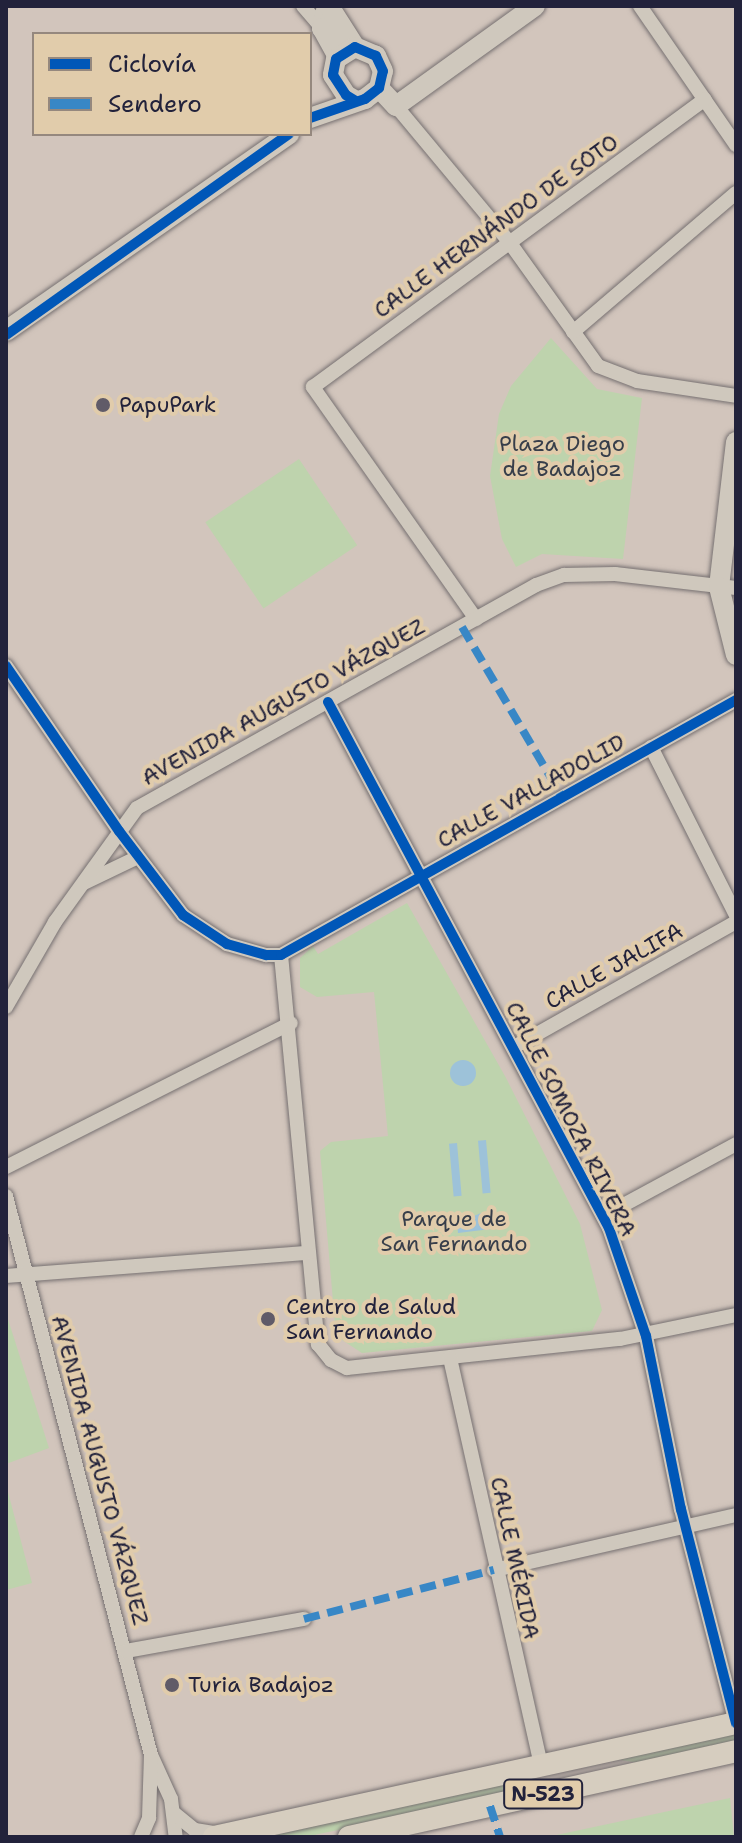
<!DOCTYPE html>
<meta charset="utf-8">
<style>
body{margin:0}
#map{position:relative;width:742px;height:1843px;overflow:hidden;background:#d2c5bc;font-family:"Shantell Sans",sans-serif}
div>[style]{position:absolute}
.green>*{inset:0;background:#bed3ad;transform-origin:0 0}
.water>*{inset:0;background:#9dc2d9;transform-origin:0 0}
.round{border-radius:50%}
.roads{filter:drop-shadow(0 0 2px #767071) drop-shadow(0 0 2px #767071)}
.minor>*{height:14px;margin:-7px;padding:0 7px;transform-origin:7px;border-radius:7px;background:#cfc8bd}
.secondary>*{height:20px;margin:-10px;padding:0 10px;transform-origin:10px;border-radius:10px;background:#cfc8bd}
.trunk>*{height:22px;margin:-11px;padding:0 11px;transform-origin:11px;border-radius:11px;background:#d6cdbf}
.quiet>*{height:8px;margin-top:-4px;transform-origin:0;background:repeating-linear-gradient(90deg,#3887c6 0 16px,transparent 0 24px)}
.cycleway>*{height:10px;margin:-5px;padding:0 5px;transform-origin:5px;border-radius:5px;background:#0057b8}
.dots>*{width:22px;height:22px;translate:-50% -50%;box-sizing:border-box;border:4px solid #e1ccab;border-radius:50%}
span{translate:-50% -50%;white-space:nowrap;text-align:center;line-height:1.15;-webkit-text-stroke:8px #e1ccab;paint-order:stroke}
.shield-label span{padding:2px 6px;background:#e1ccab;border:2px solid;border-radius:6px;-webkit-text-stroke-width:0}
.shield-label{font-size:20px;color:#22223b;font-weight:700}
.street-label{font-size:22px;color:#22223b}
.poi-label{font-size:22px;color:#22223b}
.left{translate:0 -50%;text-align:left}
.park-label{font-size:22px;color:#373e4a}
.frame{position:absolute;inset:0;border:8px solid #22223b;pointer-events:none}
.legend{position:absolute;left:32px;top:32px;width:280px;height:104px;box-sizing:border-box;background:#e1ccab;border:2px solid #95887e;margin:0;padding:10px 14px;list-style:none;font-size:24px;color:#22223b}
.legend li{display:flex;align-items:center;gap:16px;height:40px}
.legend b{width:40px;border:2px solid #95887e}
</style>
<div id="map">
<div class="green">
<i style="clip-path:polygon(551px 338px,597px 389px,642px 398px,623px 559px,542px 554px,516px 567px,502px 539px,490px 476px,499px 414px,511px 386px)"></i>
<i style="left:299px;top:459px;width:104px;height:113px;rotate:56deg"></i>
<i style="clip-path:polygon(407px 903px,505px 1076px,580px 1224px,602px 1310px,592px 1331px,362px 1353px,336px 1336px,320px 1151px,331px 1142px,388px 1136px,374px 992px,317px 997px,300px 987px,300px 958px,313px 946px,318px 954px)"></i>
<i style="clip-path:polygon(6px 1313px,49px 1448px,6px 1464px)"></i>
<i style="clip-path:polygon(8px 1492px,32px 1583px,6px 1590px,6px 1493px)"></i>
<i style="clip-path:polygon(736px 1731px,736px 1741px,639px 1763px,615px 1759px)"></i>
<i style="clip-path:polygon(534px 1777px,544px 1786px,305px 1837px,254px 1837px)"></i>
<i style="clip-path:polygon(730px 1798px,734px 1837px,547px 1837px)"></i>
</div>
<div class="water">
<i class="round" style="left:450px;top:1060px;width:26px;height:26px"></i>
<i style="left:486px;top:1140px;width:53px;height:8px;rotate:85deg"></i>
<i style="left:457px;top:1143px;width:53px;height:8px;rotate:85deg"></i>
<i style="clip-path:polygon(481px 1213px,499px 1219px,499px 1228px,458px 1233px,457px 1223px)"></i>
</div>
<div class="roads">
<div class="minor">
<i style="left:303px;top:6px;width:29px;rotate:49deg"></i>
<i style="left:640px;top:6px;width:169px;rotate:55.4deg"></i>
<i style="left:396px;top:106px;width:178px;rotate:50.2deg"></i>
<i style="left:510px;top:243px;width:151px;rotate:54.4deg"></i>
<i style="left:598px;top:366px;width:42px;rotate:21deg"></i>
<i style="left:637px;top:381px;width:100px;rotate:8.6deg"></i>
<i style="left:573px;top:332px;width:214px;rotate:-40.5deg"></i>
<i style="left:476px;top:619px;width:284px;rotate:-125.1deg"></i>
<i style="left:313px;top:387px;width:486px;rotate:-36.3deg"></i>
<i style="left:6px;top:666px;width:200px;rotate:55.6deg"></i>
<i style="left:119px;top:831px;width:106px;rotate:52.7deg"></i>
<i style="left:183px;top:915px;width:53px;rotate:33.4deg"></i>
<i style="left:227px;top:944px;width:41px;rotate:15.8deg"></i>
<i style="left:266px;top:955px;width:15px"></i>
<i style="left:281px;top:955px;width:522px;rotate:-29.27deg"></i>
<i style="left:328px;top:702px;width:596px;rotate:61.89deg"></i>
<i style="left:609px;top:1228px;width:114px;rotate:71.1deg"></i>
<i style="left:646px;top:1336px;width:177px;rotate:78.6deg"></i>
<i style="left:681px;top:1509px;width:221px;rotate:75.6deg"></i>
<i style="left:651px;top:747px;width:188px;rotate:63.2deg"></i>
<i style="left:84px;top:883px;width:60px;rotate:-25.7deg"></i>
<i style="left:281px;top:955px;width:391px;rotate:84.6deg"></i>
<i style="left:318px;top:1344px;width:21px;rotate:51deg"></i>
<i style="left:331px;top:1360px;width:18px;rotate:27deg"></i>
<i style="left:347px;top:1368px;width:275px;rotate:-6.1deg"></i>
<i style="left:620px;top:1339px;width:118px;rotate:-11.7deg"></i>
<i style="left:6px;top:1007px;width:98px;rotate:-60deg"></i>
<i style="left:55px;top:922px;width:140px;rotate:-54.3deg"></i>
<i style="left:137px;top:808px;width:457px;rotate:-29.2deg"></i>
<i style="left:536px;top:585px;width:30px;rotate:-20deg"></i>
<i style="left:564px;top:575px;width:51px;rotate:-1.1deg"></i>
<i style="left:615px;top:574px;width:122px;rotate:6.6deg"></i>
<i style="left:514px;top:1047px;width:255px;rotate:-29.4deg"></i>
<i style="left:6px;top:1167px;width:319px;rotate:-26.8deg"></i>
<i style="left:6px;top:1196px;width:577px;rotate:75.46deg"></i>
<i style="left:151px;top:1755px;width:48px;rotate:65.6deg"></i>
<i style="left:171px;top:1799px;width:38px;rotate:83deg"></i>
<i style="left:603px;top:1216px;width:151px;rotate:-28.4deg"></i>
<i style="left:6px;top:1276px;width:303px;rotate:-4.4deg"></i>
<i style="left:450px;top:1358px;width:420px;rotate:77.4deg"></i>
<i style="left:494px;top:1570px;width:248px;rotate:-12.8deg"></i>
<i style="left:126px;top:1651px;width:181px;rotate:-10.2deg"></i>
<i style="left:175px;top:1814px;width:26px;rotate:39deg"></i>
<i style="left:195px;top:1830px;width:25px;rotate:9deg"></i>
<i style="left:141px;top:1837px;width:21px;rotate:-67deg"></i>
<i style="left:149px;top:1818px;width:63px;rotate:-88.2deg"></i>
</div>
<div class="secondary">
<i style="left:327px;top:6px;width:23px;rotate:103deg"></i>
<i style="left:322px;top:28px;width:33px;rotate:61deg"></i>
<i style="left:329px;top:6px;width:49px;rotate:57.6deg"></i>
<i style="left:379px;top:88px;width:25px;rotate:47deg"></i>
<i style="left:396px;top:106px;width:171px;rotate:-35.7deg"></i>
<i style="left:310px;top:118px;width:58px;rotate:-19.1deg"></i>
<i style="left:365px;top:99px;width:18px;rotate:-38deg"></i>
<i style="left:379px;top:88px;width:17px;rotate:-77deg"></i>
<i style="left:383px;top:71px;width:17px;rotate:-115deg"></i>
<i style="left:376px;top:56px;width:23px;rotate:-157deg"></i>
<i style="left:355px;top:47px;width:22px;rotate:148deg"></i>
<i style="left:336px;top:59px;width:16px;rotate:101deg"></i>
<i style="left:333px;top:75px;width:24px;rotate:57deg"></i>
<i style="left:346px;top:95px;width:12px;rotate:31deg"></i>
<i style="left:6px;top:331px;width:345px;rotate:-34.8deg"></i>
<i style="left:736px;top:442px;width:146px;rotate:96.7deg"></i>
<i style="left:719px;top:587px;width:70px;rotate:76deg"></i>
</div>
<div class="trunk">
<i style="left:214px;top:1837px;width:534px;rotate:-12.32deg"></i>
<i style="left:349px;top:1837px;width:396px;rotate:-12.5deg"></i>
</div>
</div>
<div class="quiet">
<i style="left:462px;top:627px;width:197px;rotate:59.5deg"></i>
<i style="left:304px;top:1619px;width:196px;rotate:-14.5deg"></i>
<i style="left:490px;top:1806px;width:33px;rotate:72deg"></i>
</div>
<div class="cycleway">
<i style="left:310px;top:118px;width:58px;rotate:-19.1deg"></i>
<i style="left:365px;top:99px;width:18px;rotate:-38deg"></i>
<i style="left:379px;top:88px;width:17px;rotate:-77deg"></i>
<i style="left:383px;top:71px;width:17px;rotate:-115deg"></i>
<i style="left:376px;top:56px;width:23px;rotate:-157deg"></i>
<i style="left:355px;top:47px;width:22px;rotate:148deg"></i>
<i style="left:336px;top:59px;width:16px;rotate:101deg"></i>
<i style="left:333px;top:75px;width:24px;rotate:57deg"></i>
<i style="left:346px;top:95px;width:12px;rotate:31deg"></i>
<i style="left:6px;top:335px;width:347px;rotate:-35.4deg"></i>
<i style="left:6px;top:666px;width:200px;rotate:55.6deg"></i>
<i style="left:119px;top:831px;width:106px;rotate:52.7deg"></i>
<i style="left:183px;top:915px;width:53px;rotate:33.4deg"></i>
<i style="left:227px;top:944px;width:41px;rotate:15.8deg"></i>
<i style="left:266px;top:955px;width:15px"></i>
<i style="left:281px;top:955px;width:522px;rotate:-29.27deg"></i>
<i style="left:328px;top:702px;width:596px;rotate:61.89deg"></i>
<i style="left:609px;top:1228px;width:114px;rotate:71.1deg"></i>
<i style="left:646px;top:1336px;width:177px;rotate:78.6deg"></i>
<i style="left:681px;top:1509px;width:221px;rotate:75.6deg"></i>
</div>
<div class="dots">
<i style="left:103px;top:405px;background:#605b68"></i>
<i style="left:268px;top:1319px;background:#605b68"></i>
<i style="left:172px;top:1685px;background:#605b68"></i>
</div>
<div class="shield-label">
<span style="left:543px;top:1794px">N-523</span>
</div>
<div class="street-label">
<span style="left:496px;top:226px;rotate:-36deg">CALLE HERNÁNDO DE SOTO</span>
<span style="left:283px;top:702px;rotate:-29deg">AVENIDA AUGUSTO VÁZQUEZ</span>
<span style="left:531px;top:791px;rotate:-29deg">CALLE VALLADOLID</span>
<span style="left:614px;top:966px;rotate:-29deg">CALLE JALIFA</span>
<span style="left:571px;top:1119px;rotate:63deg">CALLE SOMOZA RIVERA</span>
<span style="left:100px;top:1470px;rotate:75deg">AVENIDA AUGUSTO VÁZQUEZ</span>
<span style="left:515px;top:1558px;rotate:78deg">CALLE MÉRIDA</span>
</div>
<div class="poi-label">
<span class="left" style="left:119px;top:405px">PapuPark</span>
<span class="left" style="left:286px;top:1319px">Centro de Salud<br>San Fernando</span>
<span class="left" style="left:188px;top:1685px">Turia Badajoz</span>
</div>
<div class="park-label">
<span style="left:562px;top:456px">Plaza Diego<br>de Badajoz</span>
<span style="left:454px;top:1231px">Parque de<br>San Fernando</span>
</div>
<div class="frame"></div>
<ul class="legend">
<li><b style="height:10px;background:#0057b8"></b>Ciclovía</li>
<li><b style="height:10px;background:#3887c6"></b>Sendero</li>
</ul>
</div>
